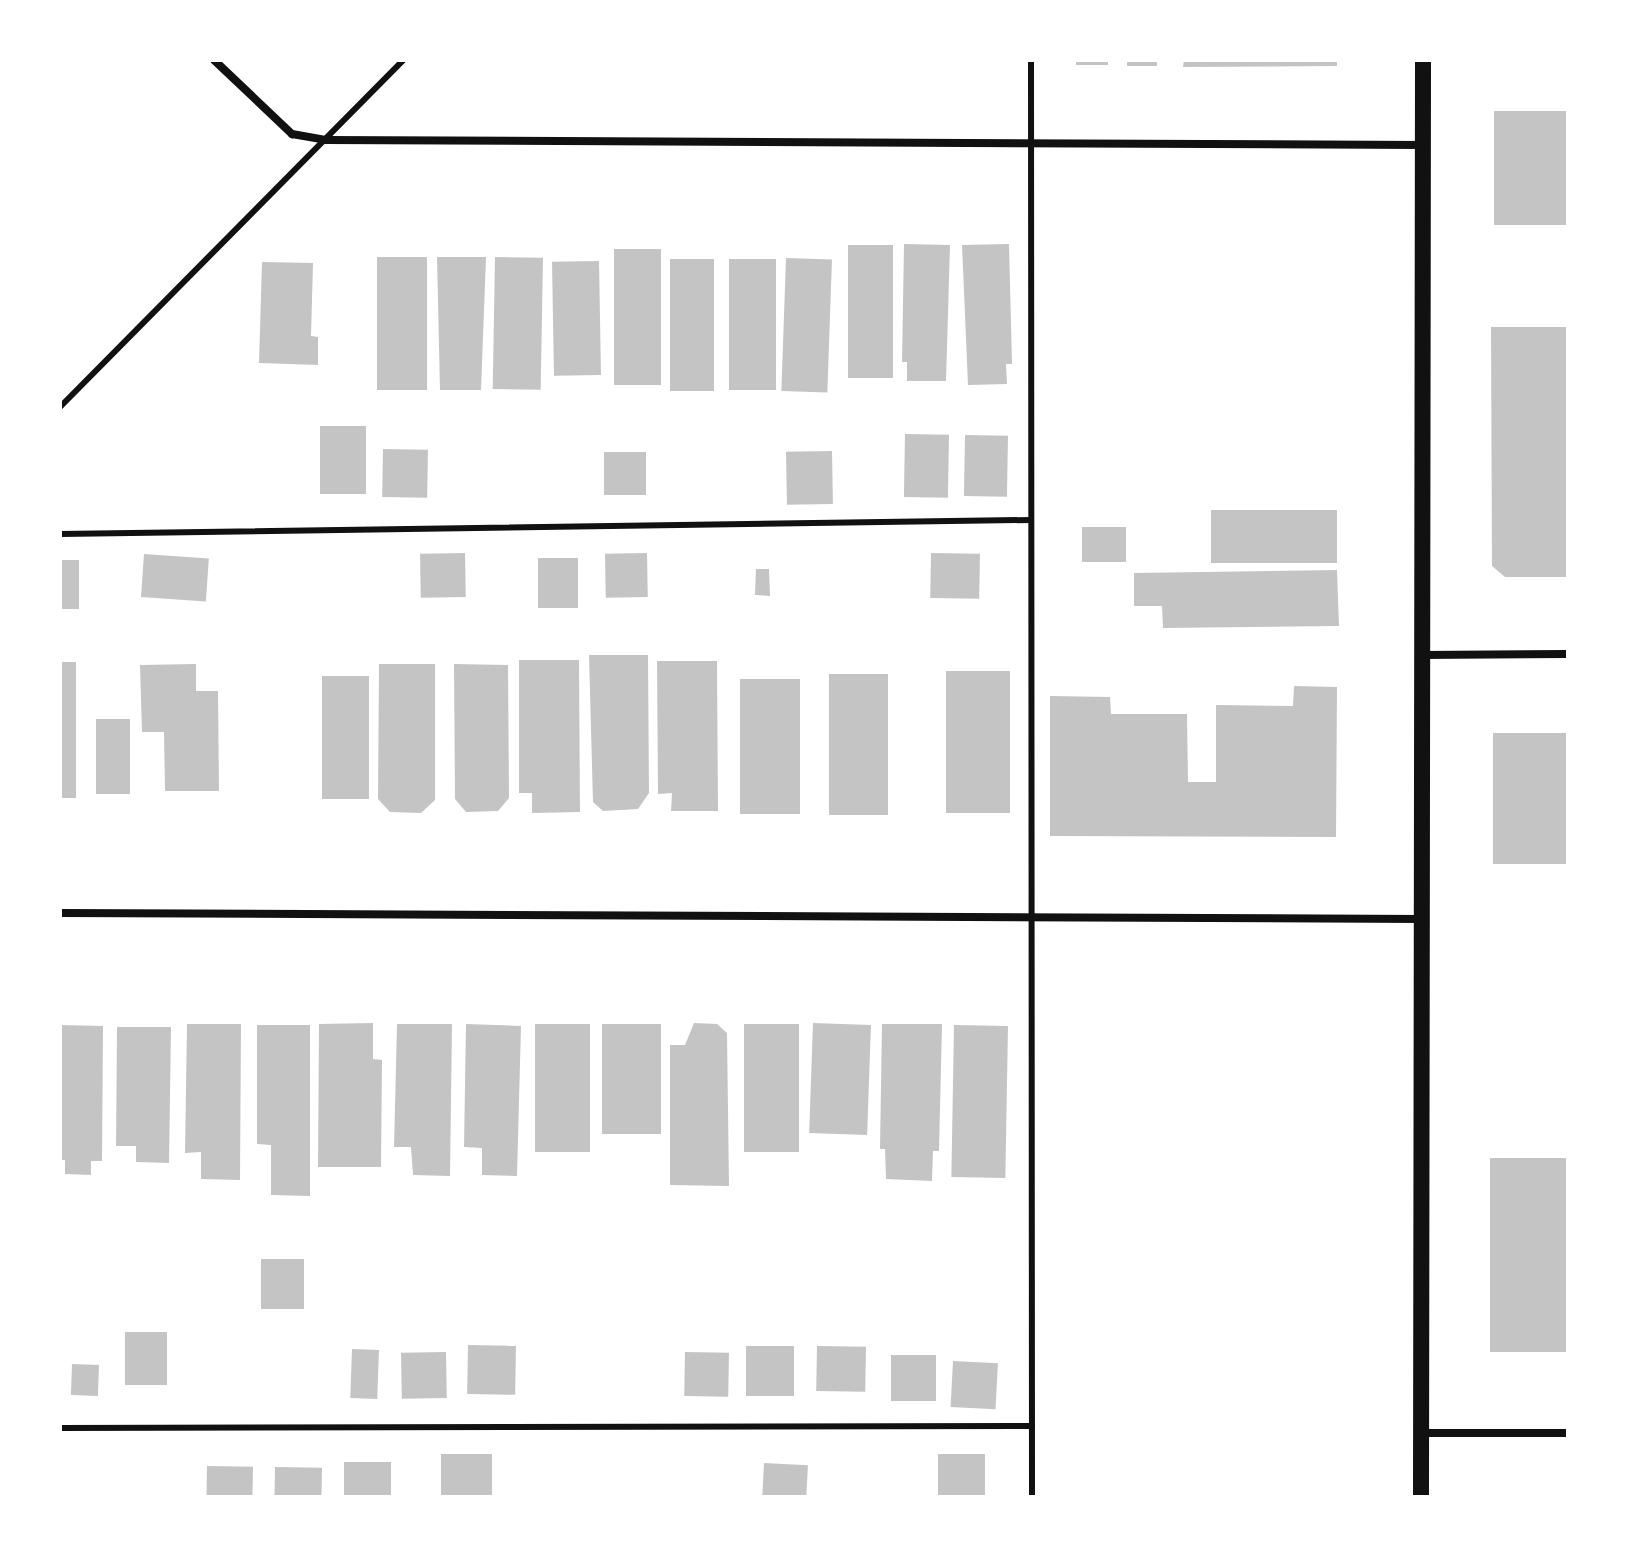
<!DOCTYPE html>
<style>
body{margin:0}
#map{position:relative;width:1628px;height:1557px;overflow:hidden;background:#fff;font-family:"Open Sans",sans-serif}
div>[style]{position:absolute}
.building>*{inset:0;background:#c4c4c4;transform-origin:0 0}
.service>*{height:6px;margin:-3px;padding:0 3px;transform-origin:3px;border-radius:3px;background:#111}
.minor>*{height:8px;margin:-4px;padding:0 4px;transform-origin:4px;border-radius:4px;background:#111}
.secondary>*{height:16px;margin:-8px;padding:0 8px;transform-origin:8px;border-radius:8px;background:#111}
span{translate:-50% -50%;white-space:nowrap;text-align:center;line-height:1.15;-webkit-text-stroke:7px #fff;paint-order:stroke}
.frame{position:absolute;inset:0;border:62px solid #fff;pointer-events:none}
</style>
<div id="map">
<div class="building">
<i style="left:1076px;top:60px;width:32px;height:5px"></i>
<i style="left:1127px;top:60px;width:30px;height:6px"></i>
<i style="clip-path:polygon(1184px 60px,1337px 60px,1337px 66px,1183px 67px)"></i>
<i style="left:1494px;top:111px;width:74px;height:114px"></i>
<i style="clip-path:polygon(904px 244px,950px 245px,946px 381px,907px 381px,907px 362px,902px 362px)"></i>
<i style="clip-path:polygon(1009px 244px,1012px 364px,1006px 364px,1007px 384px,968px 385px,962px 245px)"></i>
<i style="left:848px;top:245px;width:45px;height:133px"></i>
<i style="left:614px;top:249px;width:47px;height:136px"></i>
<i style="left:377px;top:257px;width:50px;height:133px"></i>
<i style="clip-path:polygon(437px 257px,486px 257px,481px 390px,440px 390px)"></i>
<i style="left:495px;top:257px;width:48px;height:132px;rotate:1deg"></i>
<i style="left:786px;top:258px;width:46px;height:133px;rotate:2deg"></i>
<i style="left:670px;top:259px;width:44px;height:132px"></i>
<i style="left:729px;top:259px;width:47px;height:131px"></i>
<i style="left:599px;top:261px;width:114px;height:47px;rotate:89deg"></i>
<i style="clip-path:polygon(262px 262px,313px 263px,311px 336px,318px 337px,318px 365px,259px 363px)"></i>
<i style="clip-path:polygon(1491px 327px,1568px 327px,1568px 577px,1505px 577px,1492px 566px)"></i>
<i style="left:366px;top:426px;width:68px;height:46px;rotate:90deg"></i>
<i style="left:905px;top:434px;width:44px;height:63px;rotate:1deg"></i>
<i style="left:965px;top:435px;width:43px;height:61px;rotate:1deg"></i>
<i style="left:383px;top:449px;width:45px;height:48px;rotate:1deg"></i>
<i style="left:832px;top:451px;width:53px;height:46px;rotate:89deg"></i>
<i style="left:604px;top:452px;width:42px;height:43px"></i>
<i style="left:1337px;top:510px;width:53px;height:126px;rotate:90deg"></i>
<i style="left:1082px;top:527px;width:44px;height:35px"></i>
<i style="left:465px;top:553px;width:44px;height:45px;rotate:89deg"></i>
<i style="left:647px;top:553px;width:44px;height:42px;rotate:89deg"></i>
<i style="left:931px;top:553px;width:49px;height:45px;rotate:1deg"></i>
<i style="left:144px;top:554px;width:65px;height:43px;rotate:4deg"></i>
<i style="left:538px;top:558px;width:40px;height:50px"></i>
<i style="left:60px;top:560px;width:19px;height:49px"></i>
<i style="clip-path:polygon(756px 569px,769px 569px,770px 596px,755px 595px)"></i>
<i style="clip-path:polygon(1337px 570px,1339px 626px,1163px 628px,1162px 606px,1134px 606px,1134px 573px)"></i>
<i style="clip-path:polygon(589px 655px,648px 655px,649px 793px,638px 809px,603px 811px,593px 802px)"></i>
<i style="clip-path:polygon(519px 660px,579px 660px,580px 812px,532px 813px,532px 793px,519px 793px)"></i>
<i style="clip-path:polygon(657px 661px,717px 661px,718px 811px,671px 811px,672px 793px,658px 794px)"></i>
<i style="left:60px;top:662px;width:16px;height:136px"></i>
<i style="clip-path:polygon(196px 664px,196px 691px,218px 691px,219px 791px,165px 791px,164px 732px,142px 732px,140px 665px)"></i>
<i style="clip-path:polygon(379px 664px,435px 664px,435px 800px,421px 813px,390px 812px,378px 799px)"></i>
<i style="clip-path:polygon(454px 664px,508px 665px,509px 798px,498px 811px,466px 812px,455px 799px)"></i>
<i style="left:946px;top:671px;width:64px;height:142px"></i>
<i style="left:829px;top:674px;width:59px;height:141px"></i>
<i style="left:322px;top:676px;width:47px;height:123px"></i>
<i style="left:740px;top:679px;width:60px;height:135px"></i>
<i style="clip-path:polygon(1294px 686px,1337px 687px,1336px 837px,1050px 836px,1050px 696px,1110px 697px,1111px 714px,1187px 714px,1188px 782px,1216px 782px,1216px 705px,1293px 706px)"></i>
<i style="left:130px;top:719px;width:75px;height:34px;rotate:90deg"></i>
<i style="left:1493px;top:733px;width:75px;height:131px"></i>
<i style="clip-path:polygon(373px 1023px,373px 1059px,382px 1060px,381px 1167px,318px 1167px,319px 1024px)"></i>
<i style="clip-path:polygon(694px 1023px,717px 1024px,727px 1033px,729px 1186px,670px 1185px,670px 1045px,685px 1045px)"></i>
<i style="left:813px;top:1023px;width:58px;height:110px;rotate:2deg"></i>
<i style="clip-path:polygon(187px 1024px,241px 1024px,240px 1180px,201px 1179px,201px 1152px,185px 1153px)"></i>
<i style="clip-path:polygon(397px 1024px,452px 1024px,450px 1176px,413px 1175px,411px 1147px,394px 1147px)"></i>
<i style="clip-path:polygon(466px 1024px,521px 1026px,517px 1176px,482px 1175px,482px 1148px,464px 1147px)"></i>
<i style="left:535px;top:1024px;width:55px;height:128px"></i>
<i style="left:602px;top:1024px;width:59px;height:110px"></i>
<i style="left:744px;top:1024px;width:55px;height:128px"></i>
<i style="clip-path:polygon(882px 1024px,942px 1024px,939px 1151px,933px 1151px,932px 1181px,886px 1179px,885px 1149px,880px 1149px)"></i>
<i style="clip-path:polygon(60px 1025px,103px 1026px,102px 1161px,91px 1161px,91px 1175px,65px 1174px,65px 1160px,60px 1160px)"></i>
<i style="clip-path:polygon(257px 1025px,310px 1025px,310px 1196px,271px 1195px,271px 1145px,257px 1144px)"></i>
<i style="left:954px;top:1025px;width:54px;height:152px;rotate:1deg"></i>
<i style="clip-path:polygon(117px 1027px,171px 1027px,169px 1163px,136px 1162px,136px 1146px,116px 1146px)"></i>
<i style="left:1490px;top:1158px;width:78px;height:194px"></i>
<i style="left:304px;top:1259px;width:50px;height:43px;rotate:90deg"></i>
<i style="left:125px;top:1332px;width:42px;height:53px"></i>
<i style="left:468px;top:1345px;width:48px;height:49px;rotate:1deg"></i>
<i style="left:746px;top:1346px;width:48px;height:50px"></i>
<i style="left:817px;top:1346px;width:49px;height:45px;rotate:1deg"></i>
<i style="left:352px;top:1349px;width:27px;height:49px;rotate:2deg"></i>
<i style="left:446px;top:1352px;width:46px;height:45px;rotate:89deg"></i>
<i style="left:685px;top:1352px;width:44px;height:44px;rotate:1deg"></i>
<i style="left:891px;top:1355px;width:45px;height:46px"></i>
<i style="left:953px;top:1361px;width:45px;height:46px;rotate:3deg"></i>
<i style="left:72px;top:1364px;width:27px;height:31px;rotate:2deg"></i>
<i style="left:492px;top:1454px;width:43px;height:51px;rotate:90deg"></i>
<i style="left:938px;top:1454px;width:47px;height:41px"></i>
<i style="left:344px;top:1462px;width:47px;height:35px"></i>
<i style="left:764px;top:1463px;width:44px;height:34px;rotate:3deg"></i>
<i style="left:207px;top:1466px;width:46px;height:31px;rotate:1deg"></i>
<i style="left:275px;top:1467px;width:47px;height:30px;rotate:1deg"></i>
</div>
<div class="service">
<i style="left:1031px;top:60px;width:1437px;rotate:89.96deg"></i>
<i style="left:60px;top:407px;width:488px;rotate:-45.3deg"></i>
<i style="left:60px;top:534px;width:971px;rotate:-0.83deg"></i>
<i style="left:60px;top:1428px;width:972px;rotate:-0.12deg"></i>
</div>
<div class="minor">
<i style="left:214px;top:60px;width:108px;rotate:43.5deg"></i>
<i style="left:292px;top:134px;width:34px;rotate:10deg"></i>
<i style="left:325px;top:140px;width:1097px;rotate:0.26deg"></i>
<i style="left:1422px;top:655px;width:146px;rotate:-0.4deg"></i>
<i style="left:60px;top:913px;width:1362px;rotate:0.25deg"></i>
<i style="left:1421px;top:1433px;width:147px"></i>
</div>
<div class="secondary">
<i style="left:1421px;top:1497px;width:1437px;rotate:-89.92deg"></i>
</div>
<div class="frame"></div>
</div>
